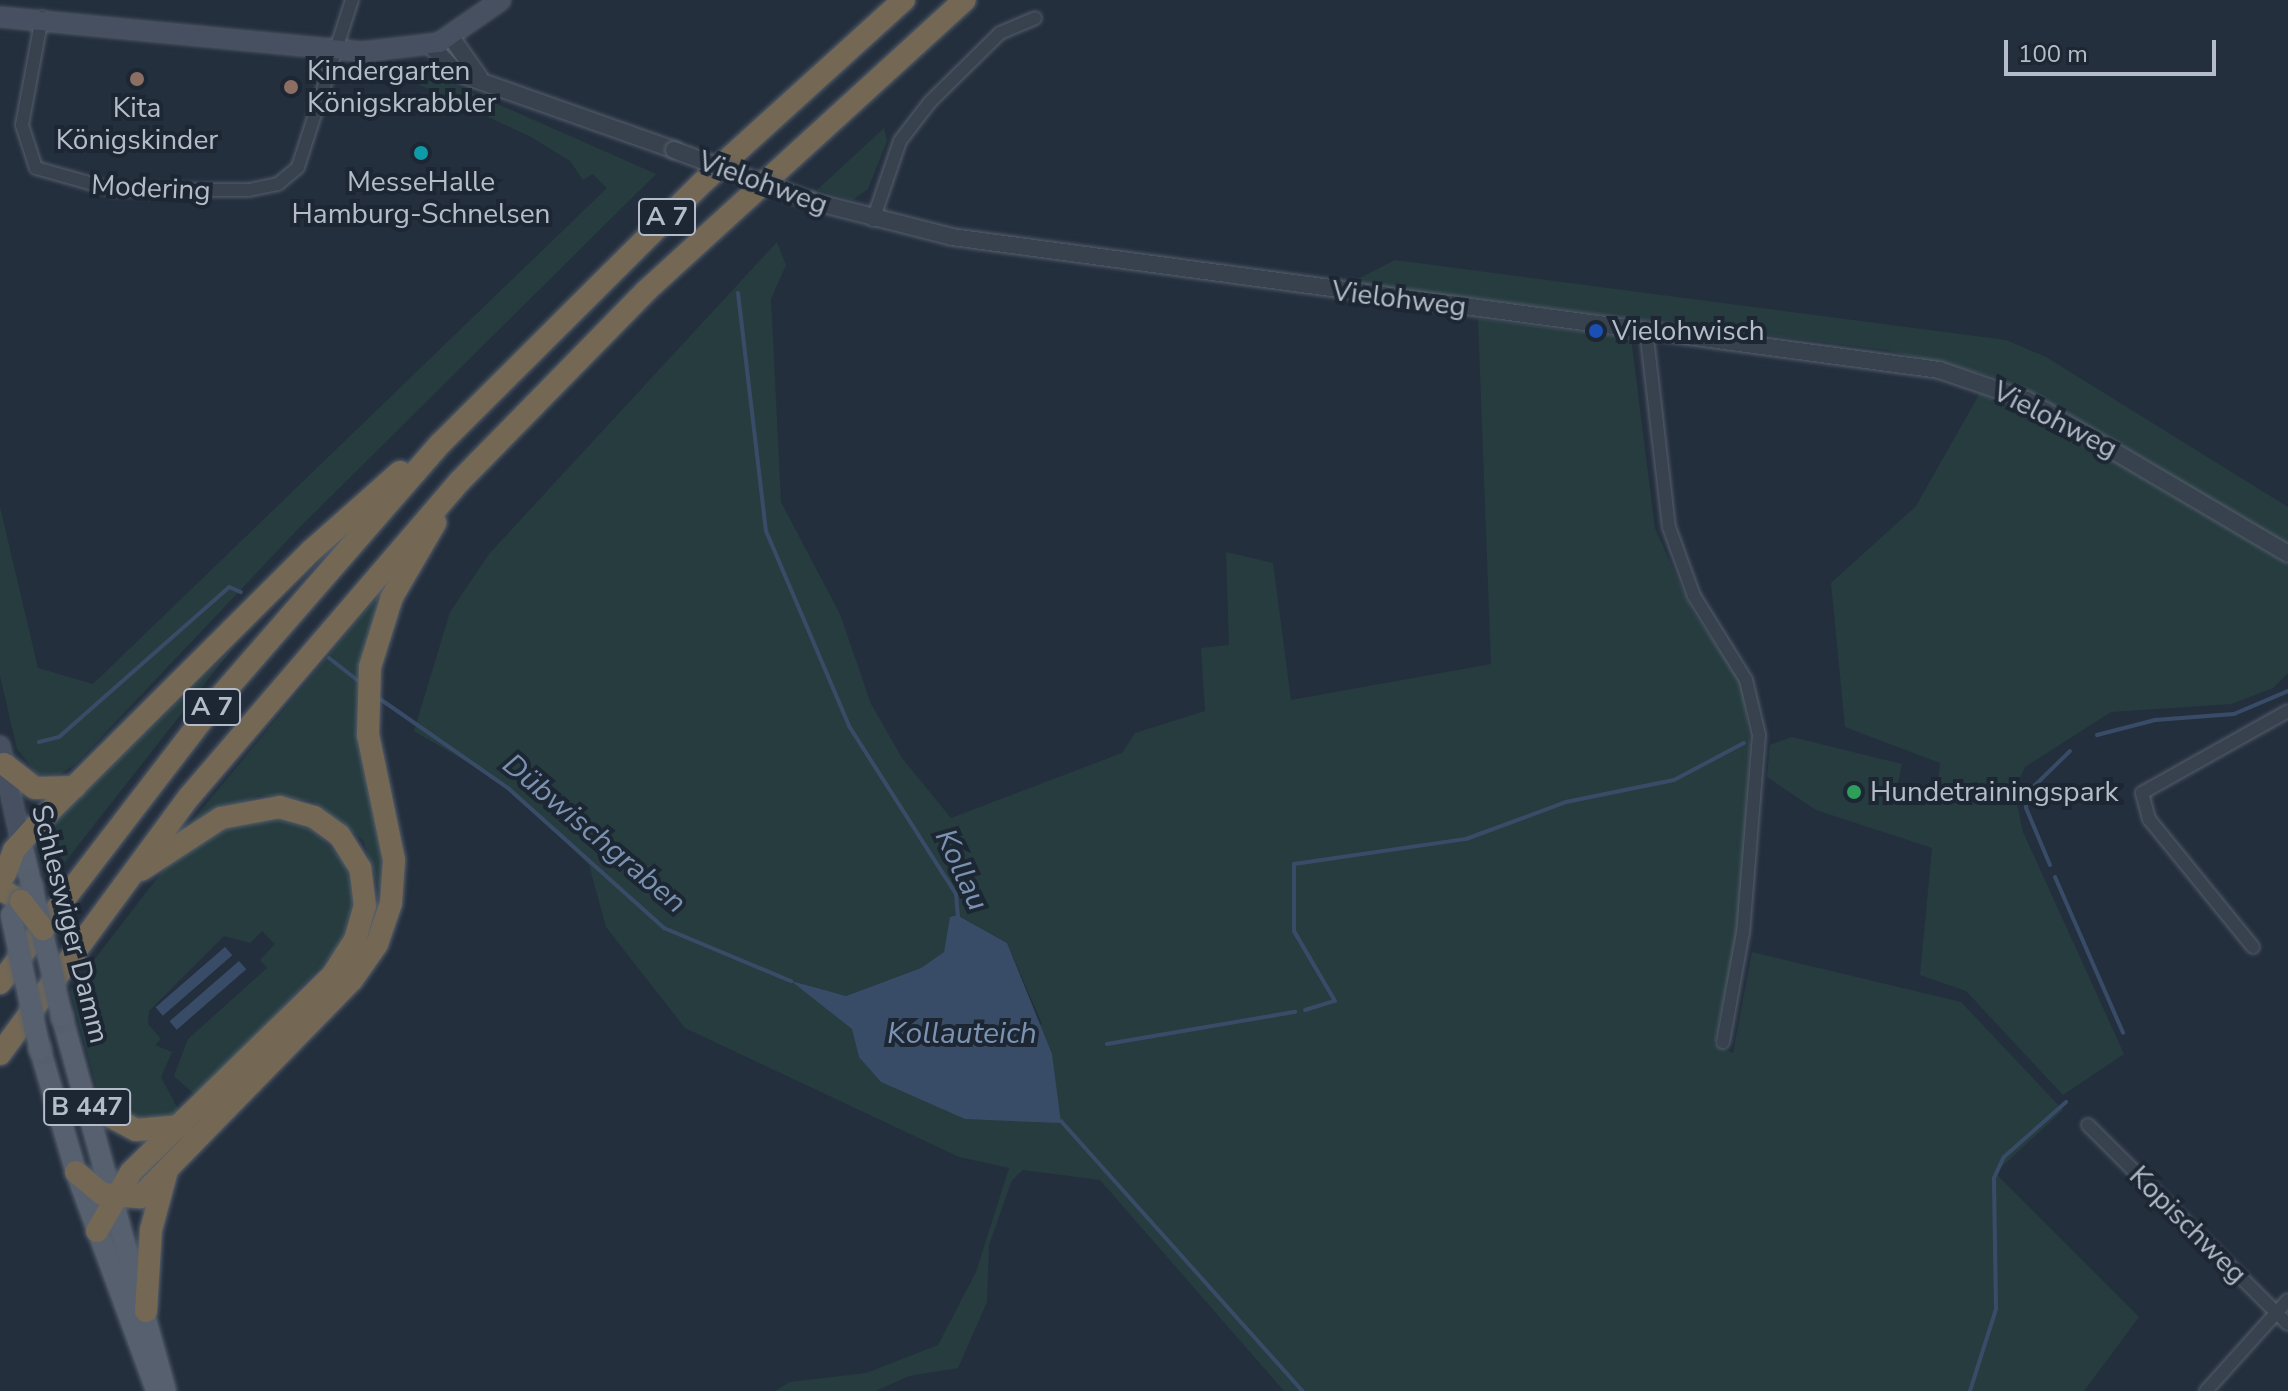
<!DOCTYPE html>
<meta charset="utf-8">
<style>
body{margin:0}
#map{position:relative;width:2288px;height:1391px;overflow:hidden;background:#242f3e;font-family:"Nunito Sans",sans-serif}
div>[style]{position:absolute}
.green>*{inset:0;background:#263c3f}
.water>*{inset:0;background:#394c67;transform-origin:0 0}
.stream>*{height:4px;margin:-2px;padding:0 2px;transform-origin:2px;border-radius:2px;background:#394c67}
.roads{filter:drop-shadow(0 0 2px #565f6c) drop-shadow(0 0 2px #565f6c)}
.minor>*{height:12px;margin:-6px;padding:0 6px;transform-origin:6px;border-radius:6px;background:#38414e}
.tertiary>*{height:16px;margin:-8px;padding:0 8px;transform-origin:8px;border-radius:8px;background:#38414e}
.secondary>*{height:18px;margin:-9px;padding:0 9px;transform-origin:9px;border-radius:9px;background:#465061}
.primary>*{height:20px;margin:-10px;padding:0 10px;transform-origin:10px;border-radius:10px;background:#56606e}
.motorway>*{height:22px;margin:-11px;padding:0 11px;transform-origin:11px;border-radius:11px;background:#746855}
.bridges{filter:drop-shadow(0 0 2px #565f6c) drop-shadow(0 0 2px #565f6c)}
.tertiary-bridge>*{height:16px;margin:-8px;padding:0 8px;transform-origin:8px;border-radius:8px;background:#38414e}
.primary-bridge>*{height:20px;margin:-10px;padding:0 10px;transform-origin:10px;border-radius:10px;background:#56606e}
.motorway-bridge>*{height:22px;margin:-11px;padding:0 11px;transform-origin:11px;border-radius:11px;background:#746855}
.dots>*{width:22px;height:22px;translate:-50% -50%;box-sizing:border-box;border:4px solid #1d2633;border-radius:50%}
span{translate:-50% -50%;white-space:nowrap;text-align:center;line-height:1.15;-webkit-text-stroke:8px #1d2633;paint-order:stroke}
.shield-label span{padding:2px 6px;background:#1d2633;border:2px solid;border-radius:6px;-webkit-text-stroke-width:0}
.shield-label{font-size:26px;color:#b4bcc9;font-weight:700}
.poi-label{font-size:28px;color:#b4bcc9}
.left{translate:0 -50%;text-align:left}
.street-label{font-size:28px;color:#b4bcc9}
.water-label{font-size:30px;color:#7c92b1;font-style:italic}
.scale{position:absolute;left:2004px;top:40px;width:212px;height:36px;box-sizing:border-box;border:4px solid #b4bcc9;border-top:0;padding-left:10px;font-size:24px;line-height:28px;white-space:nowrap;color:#b4bcc9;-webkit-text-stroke:6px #1d2633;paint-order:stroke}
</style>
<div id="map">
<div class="green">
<i style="clip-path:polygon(441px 79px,656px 174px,297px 530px,76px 764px,60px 774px,37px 774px,17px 749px,0 676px,0 507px,38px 668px,93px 684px,607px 188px,593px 174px,583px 180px,570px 161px,531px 137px,418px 84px)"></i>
<i style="clip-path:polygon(884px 128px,887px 141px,868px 189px,853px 200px,817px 190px)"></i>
<i style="clip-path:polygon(evenodd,777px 242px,786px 265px,771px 299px,781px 502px,840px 614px,871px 704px,902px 758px,951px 818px,1122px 753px,1135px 733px,1205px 711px,1201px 648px,1229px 645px,1226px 552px,1273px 563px,1291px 700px,1491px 664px,1478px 319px,1631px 338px,1655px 528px,1692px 611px,1742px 682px,1750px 744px,1739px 929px,1714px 1044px,1733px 1053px,1752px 952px,1961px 1002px,2063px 1110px,1995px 1173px,2139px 1317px,2084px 1391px,1284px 1391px,1100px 1180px,1023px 1170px,1012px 1180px,989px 1245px,987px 1302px,958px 1368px,909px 1376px,876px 1391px,775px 1391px,790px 1382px,866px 1373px,938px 1345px,976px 1272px,1009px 1168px,959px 1157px,685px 1028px,606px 927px,589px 865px,510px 787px,414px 731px,450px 612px,489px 554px,777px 242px,958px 915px,1007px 943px,1042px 1024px,859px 1057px,853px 1029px,794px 983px,846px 996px,921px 968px,944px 952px,951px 916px,958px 915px)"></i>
<i style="clip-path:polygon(1395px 260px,2006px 340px,2046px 357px,2288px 507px,2288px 546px,2068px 413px,1989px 375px,1886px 350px,1350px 283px)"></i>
<i style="clip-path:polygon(1980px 393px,2058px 428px,2288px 564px,2288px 673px,2273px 688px,2231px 704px,2111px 712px,2025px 767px,2014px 791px,2023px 832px,2124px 1054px,2063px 1095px,1966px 991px,1920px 975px,1932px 848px,1816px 810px,1767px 777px,1770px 745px,1792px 737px,1902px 764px,1898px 783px,1937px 797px,1940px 763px,1845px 727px,1831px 583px,1916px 506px)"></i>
<i style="clip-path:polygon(391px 580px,374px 624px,383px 900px,363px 840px,313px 801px,259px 795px,183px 832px)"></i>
<i style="clip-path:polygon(233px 648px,47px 885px,35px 842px)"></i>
<i style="clip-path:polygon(277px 819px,315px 831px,345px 863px,354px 900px,340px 946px,202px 1093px,193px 1093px,174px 1076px,188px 1039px,267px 968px,260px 960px,275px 944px,262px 931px,250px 943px,224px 936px,149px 1011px,148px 1024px,161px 1039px,155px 1045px,172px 1052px,161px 1077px,180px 1113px,139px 1122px,98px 1092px,70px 991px,172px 859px,215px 828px)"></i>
</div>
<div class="water">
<i style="clip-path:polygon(957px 915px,1007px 943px,1052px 1054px,1061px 1123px,965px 1119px,881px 1082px,859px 1057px,852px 1029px,791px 981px,846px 996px,921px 968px,944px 952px,950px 917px)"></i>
<i style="left:225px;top:947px;width:11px;height:92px;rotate:49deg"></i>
<i style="left:239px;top:961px;width:11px;height:92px;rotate:49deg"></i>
</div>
<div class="stream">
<i style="left:738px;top:293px;width:240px;rotate:83.3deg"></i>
<i style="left:766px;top:531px;width:212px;rotate:66.9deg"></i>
<i style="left:849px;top:726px;width:199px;rotate:57.5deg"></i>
<i style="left:956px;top:894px;width:23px;rotate:85deg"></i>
<i style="left:329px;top:658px;width:39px;rotate:38deg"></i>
<i style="left:380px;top:699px;width:156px;rotate:34.8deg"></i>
<i style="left:508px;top:788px;width:210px;rotate:41.9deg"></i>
<i style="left:664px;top:928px;width:138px;rotate:22.7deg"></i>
<i style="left:2097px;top:735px;width:60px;rotate:-14.5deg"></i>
<i style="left:2155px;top:720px;width:79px;rotate:-4.3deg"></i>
<i style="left:2234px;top:714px;width:59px;rotate:-23.1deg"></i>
<i style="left:39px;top:742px;width:21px;rotate:-14deg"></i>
<i style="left:59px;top:737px;width:227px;rotate:-41.4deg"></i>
<i style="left:229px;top:587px;width:13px;rotate:23deg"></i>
<i style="left:2050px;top:865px;width:62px;rotate:-112.8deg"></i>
<i style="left:2026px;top:808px;width:15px;rotate:-86deg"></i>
<i style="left:2027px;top:793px;width:60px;rotate:-44.3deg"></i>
<i style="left:2055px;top:877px;width:170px;rotate:66.4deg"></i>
<i style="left:1305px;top:1010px;width:31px;rotate:-17deg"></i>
<i style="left:1335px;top:1001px;width:81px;rotate:-120.4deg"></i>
<i style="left:1294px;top:931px;width:67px;rotate:-90deg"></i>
<i style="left:1294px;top:864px;width:174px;rotate:-8.3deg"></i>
<i style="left:1466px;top:839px;width:107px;rotate:-20.3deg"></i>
<i style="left:1566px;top:802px;width:110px;rotate:-11.5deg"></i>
<i style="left:1674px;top:780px;width:79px;rotate:-27.9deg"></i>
<i style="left:1107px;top:1044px;width:191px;rotate:-9.7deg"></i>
<i style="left:1061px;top:1121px;width:362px;rotate:48.2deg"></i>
<i style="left:1970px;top:1391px;width:86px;rotate:-72.4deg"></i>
<i style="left:1996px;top:1309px;width:131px;rotate:-90.9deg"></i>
<i style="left:1994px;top:1178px;width:23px;rotate:-65deg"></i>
<i style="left:2004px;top:1157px;width:83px;rotate:-41.6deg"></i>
</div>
<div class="roads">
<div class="minor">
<i style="left:42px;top:17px;width:110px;rotate:100.5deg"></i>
<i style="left:22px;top:125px;width:45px;rotate:72deg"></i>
<i style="left:36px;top:168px;width:81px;rotate:15.8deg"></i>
<i style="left:114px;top:190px;width:135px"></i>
<i style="left:249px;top:190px;width:30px;rotate:-12deg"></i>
<i style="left:278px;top:184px;width:26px;rotate:-40deg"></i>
<i style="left:298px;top:167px;width:176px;rotate:-72.1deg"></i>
<i style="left:873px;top:220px;width:83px;rotate:-71.1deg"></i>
<i style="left:900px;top:141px;width:49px;rotate:-52.4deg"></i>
<i style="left:930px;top:102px;width:98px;rotate:-44.6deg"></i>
<i style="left:1000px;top:33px;width:38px;rotate:-23deg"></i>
<i style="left:1646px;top:329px;width:199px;rotate:83.4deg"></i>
<i style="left:1669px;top:527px;width:73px;rotate:70.1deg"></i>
<i style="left:1694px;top:596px;width:99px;rotate:58.2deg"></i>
<i style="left:1746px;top:680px;width:57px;rotate:76.7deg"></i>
<i style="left:1759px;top:735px;width:198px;rotate:94.6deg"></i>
<i style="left:1743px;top:932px;width:112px;rotate:100.3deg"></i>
<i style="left:2253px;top:947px;width:165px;rotate:-129.1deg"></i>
<i style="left:2149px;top:819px;width:27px;rotate:-105deg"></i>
<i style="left:2142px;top:793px;width:167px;rotate:-29.3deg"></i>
<i style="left:2088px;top:1125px;width:282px;rotate:44.9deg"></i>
<i style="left:2206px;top:1391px;width:122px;rotate:-48deg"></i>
</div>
<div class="tertiary">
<i style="left:451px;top:37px;width:49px;rotate:55deg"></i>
<i style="left:431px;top:46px;width:37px;rotate:46deg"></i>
<i style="left:457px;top:73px;width:230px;rotate:19.5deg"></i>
<i style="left:811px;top:201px;width:146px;rotate:14.3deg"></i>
<i style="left:952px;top:237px;width:996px;rotate:7.67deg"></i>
<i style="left:1939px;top:370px;width:93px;rotate:18.8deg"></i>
<i style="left:2027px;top:400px;width:303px;rotate:30.5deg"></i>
</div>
<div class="secondary">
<i style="left:0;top:17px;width:364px;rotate:5.5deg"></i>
<i style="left:362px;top:52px;width:78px;rotate:-6.7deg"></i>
<i style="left:439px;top:43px;width:75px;rotate:-34.7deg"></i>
<i style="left:0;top:746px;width:97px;rotate:77.5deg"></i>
</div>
<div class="primary">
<i style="left:21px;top:841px;width:47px;rotate:76.6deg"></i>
<i style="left:62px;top:1017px;width:388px;rotate:74.5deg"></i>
<i style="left:40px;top:1049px;width:128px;rotate:73.7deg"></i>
<i style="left:76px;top:1172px;width:231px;rotate:69.8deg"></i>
</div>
<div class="motorway">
<i style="left:4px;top:764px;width:39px;rotate:38deg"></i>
<i style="left:35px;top:788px;width:40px;rotate:-1.4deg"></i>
<i style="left:5px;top:874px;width:26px;rotate:-69deg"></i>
<i style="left:14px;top:850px;width:42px;rotate:-47.9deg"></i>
<i style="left:42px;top:819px;width:380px;rotate:-44.9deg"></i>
<i style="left:311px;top:551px;width:119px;rotate:-41.6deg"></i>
<i style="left:0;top:889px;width:24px;rotate:30deg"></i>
<i style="left:0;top:983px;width:359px;rotate:-52.5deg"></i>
<i style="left:219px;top:698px;width:337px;rotate:-49deg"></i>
<i style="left:440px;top:444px;width:371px;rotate:-44.9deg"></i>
<i style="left:703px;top:182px;width:271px;rotate:-42.2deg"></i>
<i style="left:0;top:1054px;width:319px;rotate:-53.7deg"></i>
<i style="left:189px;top:797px;width:415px;rotate:-49.4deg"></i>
<i style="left:459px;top:482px;width:269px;rotate:-45.6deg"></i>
<i style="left:647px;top:290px;width:430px;rotate:-42.4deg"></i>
<i style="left:87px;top:1104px;width:55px;rotate:28deg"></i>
<i style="left:136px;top:1130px;width:45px;rotate:-5.1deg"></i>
<i style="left:76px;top:1172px;width:34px;rotate:40deg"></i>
<i style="left:102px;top:1194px;width:38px;rotate:5deg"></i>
<i style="left:140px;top:1197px;width:303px;rotate:-45.7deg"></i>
<i style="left:352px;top:980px;width:44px;rotate:-55.2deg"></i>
<i style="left:377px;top:944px;width:43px;rotate:-71.1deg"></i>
<i style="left:391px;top:903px;width:43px;rotate:-86deg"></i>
<i style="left:394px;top:860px;width:128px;rotate:-101.7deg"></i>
<i style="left:368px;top:735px;width:68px;rotate:-88.3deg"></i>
<i style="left:370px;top:667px;width:73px;rotate:-72.6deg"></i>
<i style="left:392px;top:597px;width:86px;rotate:-59.8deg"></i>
<i style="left:97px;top:1231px;width:68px;rotate:-60deg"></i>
<i style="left:131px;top:1172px;width:281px;rotate:-44.3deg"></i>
<i style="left:332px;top:976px;width:43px;rotate:-57.4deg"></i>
<i style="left:355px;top:940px;width:35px;rotate:-74deg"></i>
<i style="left:365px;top:906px;width:38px;rotate:-97deg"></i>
<i style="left:360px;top:868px;width:39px;rotate:-122deg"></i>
<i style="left:339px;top:835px;width:31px;rotate:-144deg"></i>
<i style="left:314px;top:817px;width:35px;rotate:-164deg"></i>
<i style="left:280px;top:807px;width:60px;rotate:169.4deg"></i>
<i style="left:221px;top:818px;width:95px;rotate:147deg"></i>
<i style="left:146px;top:1311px;width:81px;rotate:-86.5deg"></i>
<i style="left:151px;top:1230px;width:58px;rotate:-75deg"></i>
</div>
</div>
<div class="bridges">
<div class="tertiary-bridge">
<i style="left:674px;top:150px;width:146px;rotate:20.4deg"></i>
</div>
<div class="primary-bridge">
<i style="left:32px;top:887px;width:133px;rotate:77deg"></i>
<i style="left:11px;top:915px;width:137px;rotate:77.8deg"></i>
</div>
<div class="motorway-bridge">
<i style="left:21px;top:901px;width:36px;rotate:52deg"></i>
</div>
</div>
<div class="dots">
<i style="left:137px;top:79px;background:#8d6e63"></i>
<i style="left:291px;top:87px;background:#8d6e63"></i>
<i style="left:421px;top:153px;background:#0f9aa8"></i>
<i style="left:1596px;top:331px;background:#1a4fb4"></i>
<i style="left:1854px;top:792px;background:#2e9e5b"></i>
</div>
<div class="shield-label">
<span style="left:667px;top:217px">A 7</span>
<span style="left:212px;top:707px">A 7</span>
<span style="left:87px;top:1107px">B 447</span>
</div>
<div class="poi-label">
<span class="left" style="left:307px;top:87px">Kindergarten<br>Königskrabbler</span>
<span style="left:137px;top:124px">Kita<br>Königskinder</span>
<span style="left:421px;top:198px">MesseHalle<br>Hamburg-Schnelsen</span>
<span class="left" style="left:1612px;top:331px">Vielohwisch</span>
<span class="left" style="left:1870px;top:792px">Hundetrainingspark</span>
</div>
<div class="street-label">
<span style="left:763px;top:183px;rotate:20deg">Vielohweg</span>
<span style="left:151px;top:188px;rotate:3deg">Modering</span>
<span style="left:1399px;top:299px;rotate:7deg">Vielohweg</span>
<span style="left:2055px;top:420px;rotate:27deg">Vielohweg</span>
<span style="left:70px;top:924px;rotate:76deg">Schleswiger Damm</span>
<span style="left:2188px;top:1225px;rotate:45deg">Kopischweg</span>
</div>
<div class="water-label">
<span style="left:594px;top:834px;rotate:40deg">Dübwischgraben</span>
<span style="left:961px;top:870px;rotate:65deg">Kollau</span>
<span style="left:962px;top:1034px">Kollauteich</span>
</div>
<div class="scale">100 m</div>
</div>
